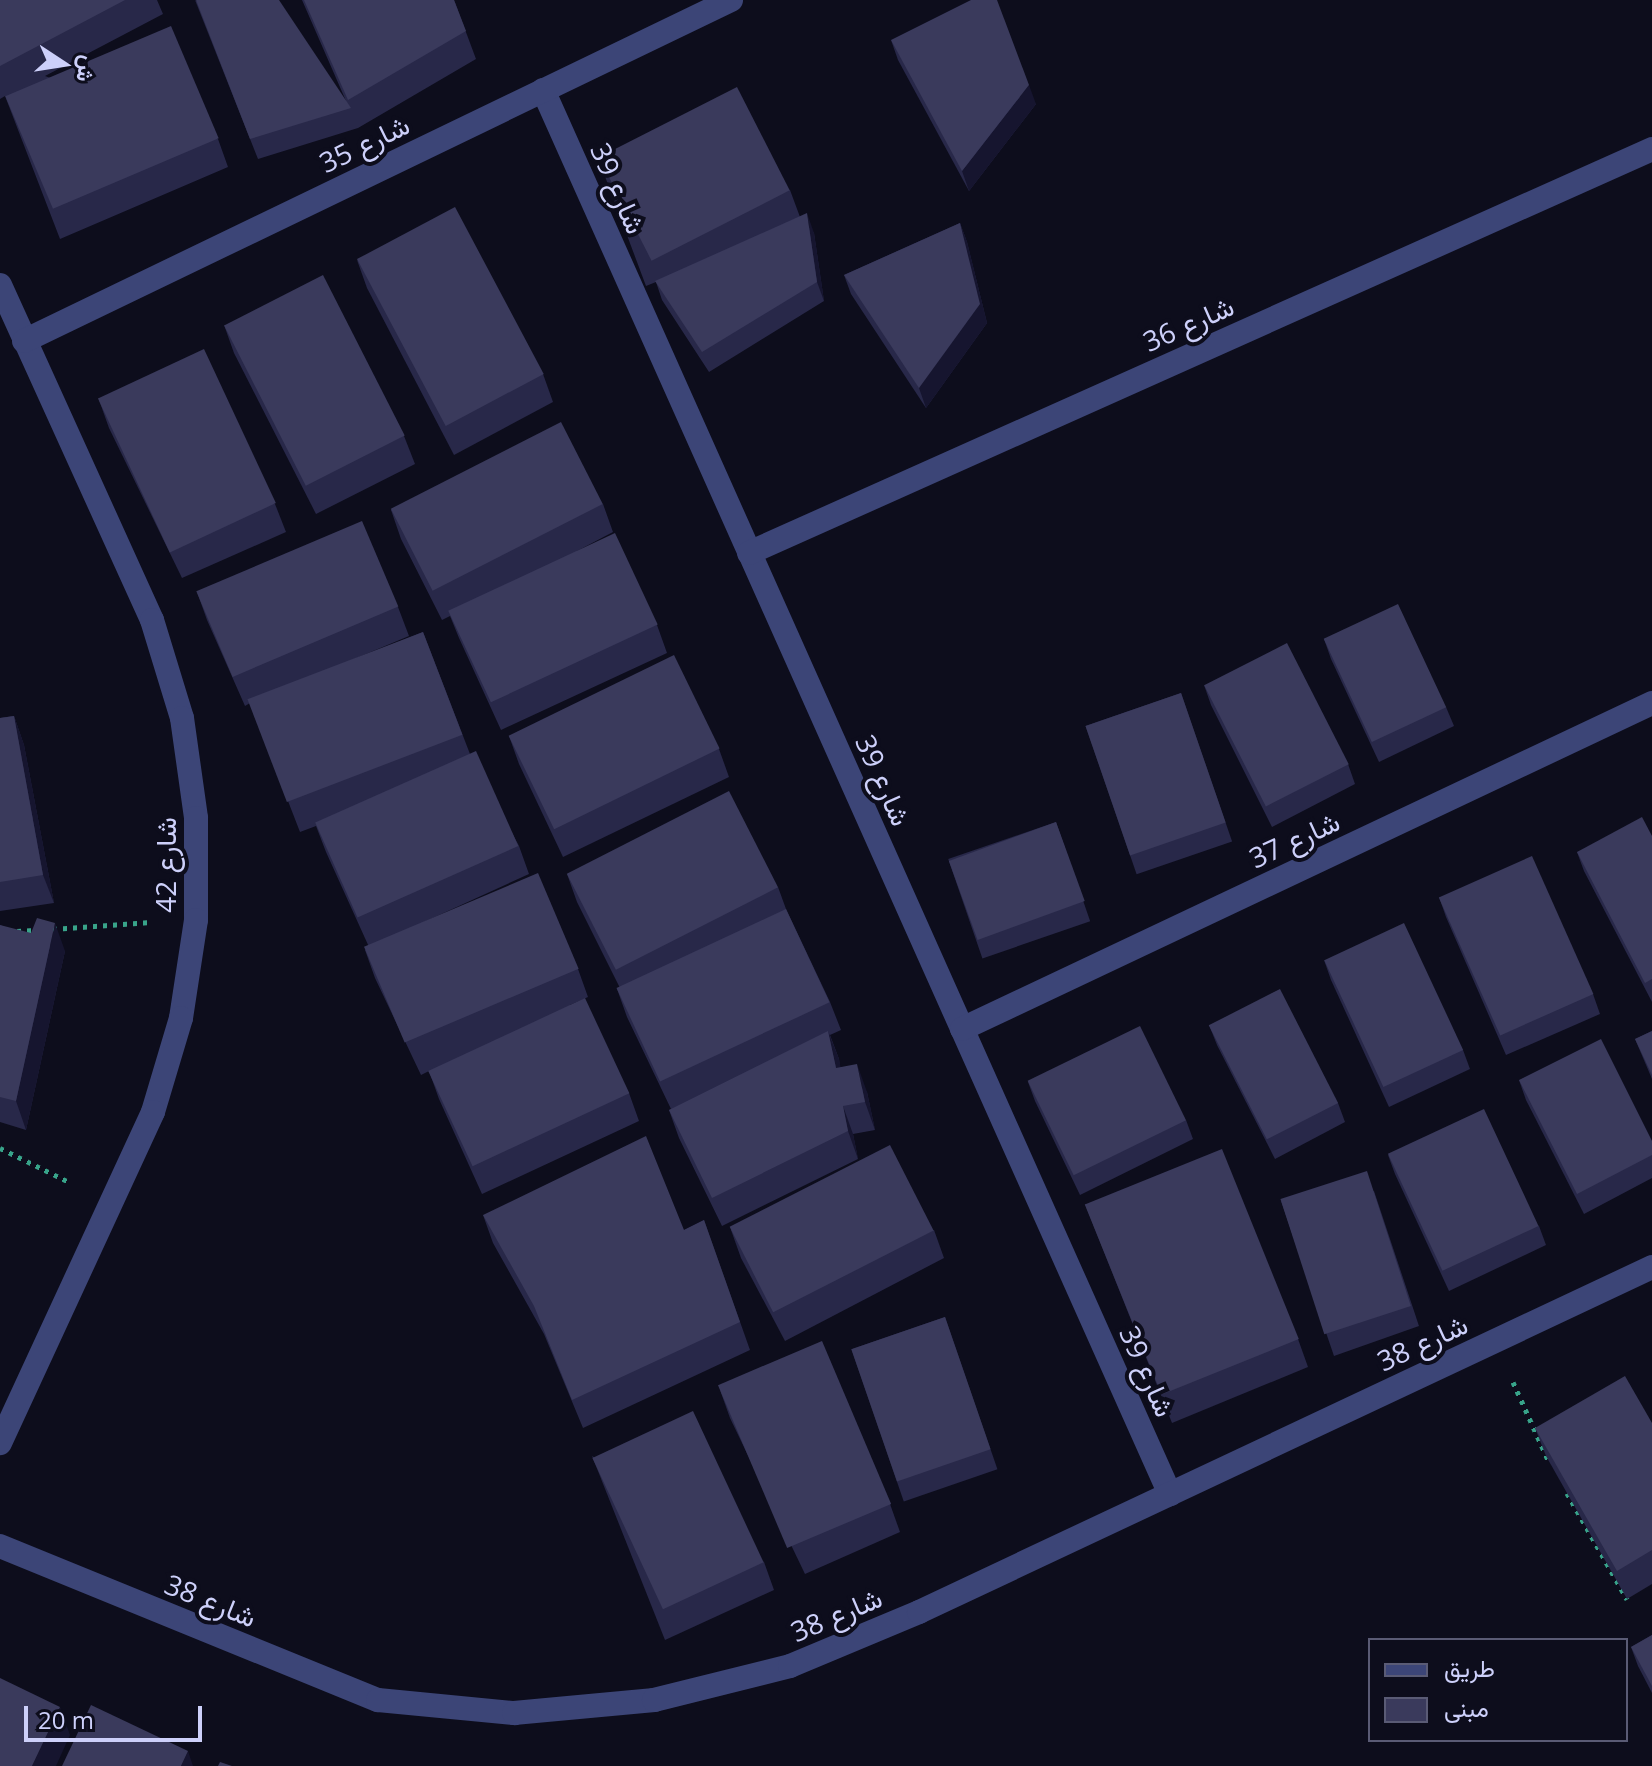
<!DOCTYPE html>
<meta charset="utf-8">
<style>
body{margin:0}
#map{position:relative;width:1652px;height:1766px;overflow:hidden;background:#0d0d1c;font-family:"Open Sans",Vazirmatn,sans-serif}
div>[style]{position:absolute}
.path>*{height:5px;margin-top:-2.5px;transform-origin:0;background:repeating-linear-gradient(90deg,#38a48a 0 4px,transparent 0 10px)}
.minor>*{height:24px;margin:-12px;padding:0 12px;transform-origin:12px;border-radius:12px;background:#3c4577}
.wall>*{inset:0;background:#282849;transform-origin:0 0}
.shaded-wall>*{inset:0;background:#16152f}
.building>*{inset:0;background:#3a3a5c;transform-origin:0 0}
span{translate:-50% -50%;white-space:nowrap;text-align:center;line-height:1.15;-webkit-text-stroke:8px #0d0d1c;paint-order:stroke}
.street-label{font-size:28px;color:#cdd0fa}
.legend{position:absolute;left:1368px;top:1638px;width:260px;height:104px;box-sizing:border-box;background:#0d0d1c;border:2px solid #5a5b75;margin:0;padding:10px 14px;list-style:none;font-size:24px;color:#cdd0fa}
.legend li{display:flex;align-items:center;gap:16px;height:40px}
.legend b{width:40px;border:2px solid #5a5b75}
.north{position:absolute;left:24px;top:24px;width:80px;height:80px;-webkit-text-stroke:6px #0d0d1c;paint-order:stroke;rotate:102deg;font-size:22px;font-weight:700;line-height:32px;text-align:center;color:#cdd0fa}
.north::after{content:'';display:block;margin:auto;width:28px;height:36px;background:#cdd0fa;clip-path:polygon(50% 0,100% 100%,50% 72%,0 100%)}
.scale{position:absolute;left:24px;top:1706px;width:178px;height:36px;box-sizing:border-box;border:4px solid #cdd0fa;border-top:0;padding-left:10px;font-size:24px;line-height:28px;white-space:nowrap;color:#cdd0fa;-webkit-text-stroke:6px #0d0d1c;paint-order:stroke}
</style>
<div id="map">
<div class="path">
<i style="left:53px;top:929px;width:98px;rotate:-4.1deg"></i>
<i style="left:17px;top:931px;width:22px;rotate:-3deg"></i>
<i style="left:0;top:1148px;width:79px;rotate:26.2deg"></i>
<i style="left:1513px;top:1382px;width:85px;rotate:65.8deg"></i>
<i style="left:1567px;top:1493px;width:122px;rotate:60.5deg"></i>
</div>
<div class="minor">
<i style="left:543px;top:90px;width:1538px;rotate:65.94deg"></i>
<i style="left:0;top:285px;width:368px;rotate:65.6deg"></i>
<i style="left:152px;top:620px;width:102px;rotate:73deg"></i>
<i style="left:182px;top:718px;width:101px;rotate:82deg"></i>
<i style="left:196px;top:818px;width:102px;rotate:90deg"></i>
<i style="left:196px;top:920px;width:99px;rotate:98.7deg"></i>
<i style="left:181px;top:1018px;width:98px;rotate:106.6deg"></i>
<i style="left:153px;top:1112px;width:365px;rotate:114.8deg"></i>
<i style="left:24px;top:341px;width:785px;rotate:-25.75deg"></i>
<i style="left:749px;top:553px;width:989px;rotate:-24.1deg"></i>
<i style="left:962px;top:1029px;width:763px;rotate:-25.29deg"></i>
<i style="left:0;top:1546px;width:408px;rotate:22.2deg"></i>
<i style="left:378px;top:1700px;width:137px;rotate:5.5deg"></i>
<i style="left:514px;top:1713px;width:141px;rotate:-5.3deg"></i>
<i style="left:654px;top:1700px;width:140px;rotate:-14deg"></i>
<i style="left:790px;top:1666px;width:140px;rotate:-22.7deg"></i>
<i style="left:919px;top:1612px;width:810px;rotate:-25.2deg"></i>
</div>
<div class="wall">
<i style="clip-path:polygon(0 0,157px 0,163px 14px,45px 76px,218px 139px,228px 167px,60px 239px,5px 96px,0 99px)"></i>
<i style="clip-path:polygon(195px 0,346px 101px,302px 0,454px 0,476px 59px,358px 128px,258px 159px)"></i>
<i style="clip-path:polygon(891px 40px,1036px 104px,969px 191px,898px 60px)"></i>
<i style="clip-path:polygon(594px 147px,790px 190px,800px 217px,814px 233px,824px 301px,709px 372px,662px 300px,656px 282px,646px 286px)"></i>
<i style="clip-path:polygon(960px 223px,967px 242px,987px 323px,926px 408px,851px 294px,844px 275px)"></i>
<i style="clip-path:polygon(357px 260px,543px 374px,553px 402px,454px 455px,367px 288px)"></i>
<i style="clip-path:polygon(224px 325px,404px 436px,415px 464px,316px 514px,234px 353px)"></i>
<i style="clip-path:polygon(99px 400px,275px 504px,286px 532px,182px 578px,109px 428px)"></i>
<i style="clip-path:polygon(603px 504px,613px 532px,577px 551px,657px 625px,667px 653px,501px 730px,459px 638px,450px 616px,442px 620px,401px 539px,391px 510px)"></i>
<i style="clip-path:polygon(197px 592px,398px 607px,409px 636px,311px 677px,423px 632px,470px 754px,519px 846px,529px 874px,369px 947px,326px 852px,316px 826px,300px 832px,250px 703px,245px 706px,207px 620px)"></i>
<i style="clip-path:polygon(1324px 639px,1446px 707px,1454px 726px,1379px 762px,1331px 659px)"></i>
<i style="clip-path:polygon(1204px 685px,1348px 764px,1355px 784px,1272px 827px,1211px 705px)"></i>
<i style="left:1181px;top:693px;width:157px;height:101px;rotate:71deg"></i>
<i style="clip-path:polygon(14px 716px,24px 745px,54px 903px,0 911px,0 718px)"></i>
<i style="clip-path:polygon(509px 736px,719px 749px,729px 777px,563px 857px,519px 764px)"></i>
<i style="left:1056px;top:822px;width:105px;height:114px;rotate:71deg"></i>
<i style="clip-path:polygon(1652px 836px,1652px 1002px,1584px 871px,1577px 852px)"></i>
<i style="clip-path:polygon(567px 874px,778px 887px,786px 909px,830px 1002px,841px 1030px,830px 1035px,839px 1059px,840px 1067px,867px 1092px,875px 1130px,853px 1134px,858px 1159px,722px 1226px,679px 1138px,669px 1110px,671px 1109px,627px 1017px,617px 989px,620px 988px,577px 902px)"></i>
<i style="clip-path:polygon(1439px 897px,1593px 994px,1600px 1014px,1506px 1055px,1446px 917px)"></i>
<i style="clip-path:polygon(0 925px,65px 951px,26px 1130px,0 1122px)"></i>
<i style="clip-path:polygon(365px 950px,578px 969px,588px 997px,570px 1005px,629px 1093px,639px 1121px,482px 1194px,439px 1099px,429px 1071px,421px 1075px,375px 978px)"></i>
<i style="clip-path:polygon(1324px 960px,1463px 1050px,1470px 1069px,1389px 1107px,1331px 980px)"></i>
<i style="clip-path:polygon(1209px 1025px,1338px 1103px,1345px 1122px,1275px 1159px,1217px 1045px)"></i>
<i style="clip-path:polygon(1652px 1031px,1652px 1079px,1635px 1039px)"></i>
<i style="clip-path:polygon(1519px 1080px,1652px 1141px,1652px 1178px,1584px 1214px,1526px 1100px)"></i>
<i style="clip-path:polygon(1028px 1082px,1186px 1120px,1193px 1139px,1080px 1195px,1035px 1101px)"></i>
<i style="clip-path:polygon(1388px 1155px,1539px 1226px,1546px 1245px,1449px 1291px,1395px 1174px)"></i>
<i style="clip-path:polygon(1374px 1191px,1419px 1326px,1334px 1356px,1281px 1201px)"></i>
<i style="clip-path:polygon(1085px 1204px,1298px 1339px,1308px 1367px,1172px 1423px)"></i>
<i style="clip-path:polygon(483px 1215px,684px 1230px,704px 1220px,750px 1350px,583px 1428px,544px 1334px,493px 1243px)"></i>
<i style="clip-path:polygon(731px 1230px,934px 1230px,944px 1258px,785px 1341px,741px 1258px)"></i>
<i style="left:945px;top:1317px;width:161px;height:99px;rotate:71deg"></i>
<i style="clip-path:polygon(720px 1390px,890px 1504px,900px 1532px,805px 1574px,730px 1418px)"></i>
<i style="clip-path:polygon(1652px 1423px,1652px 1584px,1627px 1599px,1546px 1456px,1535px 1428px)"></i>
<i style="clip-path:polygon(592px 1456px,764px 1562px,774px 1590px,665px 1640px)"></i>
<i style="clip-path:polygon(1652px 1635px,1652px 1693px,1638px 1666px,1631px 1647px)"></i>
</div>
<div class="shaded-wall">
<i style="clip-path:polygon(1029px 85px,1036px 104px,969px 191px,962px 171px)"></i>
<i style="clip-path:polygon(807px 213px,814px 233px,824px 301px,817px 282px)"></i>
<i style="clip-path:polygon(960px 223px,967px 242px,987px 323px,926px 408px,919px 388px)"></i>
<i style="clip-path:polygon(14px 716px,24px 745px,54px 903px,43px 875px)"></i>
<i style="clip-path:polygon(55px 923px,65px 951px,26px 1130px,16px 1101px)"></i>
<i style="clip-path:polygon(828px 1031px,839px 1059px,846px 1096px,836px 1068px)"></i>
<i style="clip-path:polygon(857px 1064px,867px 1092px,875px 1130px,865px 1102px)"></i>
<i style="clip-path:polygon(843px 1106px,853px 1134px,858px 1159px,848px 1131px)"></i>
<i style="clip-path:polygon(60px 1707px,70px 1735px,56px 1766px,32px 1766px)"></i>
<i style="clip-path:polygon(188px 1751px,193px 1766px,181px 1766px)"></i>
</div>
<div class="building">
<i style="clip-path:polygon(0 0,125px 0,0 66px)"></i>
<i style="clip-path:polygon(196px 0,279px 0,351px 108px,250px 139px)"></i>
<i style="clip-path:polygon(304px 0,454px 0,466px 31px,348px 100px)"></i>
<i style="clip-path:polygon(971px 0,997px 0,1029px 85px,962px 171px,891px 40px)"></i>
<i style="left:171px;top:26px;width:122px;height:180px;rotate:67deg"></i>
<i style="left:737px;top:87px;width:116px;height:155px;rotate:63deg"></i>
<i style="left:455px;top:207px;width:189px;height:111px;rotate:62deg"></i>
<i style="clip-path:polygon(807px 213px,817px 282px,702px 352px,655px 281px)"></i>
<i style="clip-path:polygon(960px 223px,980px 304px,919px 388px,844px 275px)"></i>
<i style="left:323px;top:275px;width:180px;height:111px;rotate:63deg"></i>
<i style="left:204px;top:349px;width:170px;height:117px;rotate:65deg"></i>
<i style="left:561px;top:422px;width:92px;height:191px;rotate:63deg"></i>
<i style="left:362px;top:521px;width:93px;height:180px;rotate:67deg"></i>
<i style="left:615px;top:533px;width:101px;height:184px;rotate:65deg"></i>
<i style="left:1398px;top:604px;width:114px;height:82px;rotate:65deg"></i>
<i style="left:423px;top:632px;width:110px;height:188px;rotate:69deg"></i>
<i style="left:1287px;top:643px;width:136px;height:93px;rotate:63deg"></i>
<i style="left:674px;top:655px;width:104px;height:184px;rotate:64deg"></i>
<i style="left:1181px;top:693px;width:137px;height:101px;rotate:71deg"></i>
<i style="clip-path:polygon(14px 716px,43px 875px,0 882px,0 718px)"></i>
<i style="left:476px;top:751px;width:104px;height:176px;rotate:66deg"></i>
<i style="left:729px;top:791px;width:108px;height:182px;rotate:63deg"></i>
<i style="clip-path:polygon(1642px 817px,1652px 836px,1652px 979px,1645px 983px,1577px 852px)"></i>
<i style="left:1056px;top:822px;width:84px;height:114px;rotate:70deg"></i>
<i style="left:1532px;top:856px;width:151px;height:102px;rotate:66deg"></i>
<i style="left:538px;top:873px;width:104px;height:189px;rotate:67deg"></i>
<i style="left:786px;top:909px;width:103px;height:187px;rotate:65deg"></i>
<i style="clip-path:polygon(37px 918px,55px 923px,16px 1101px,0 1097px,0 925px,31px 933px)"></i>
<i style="left:1404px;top:923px;width:140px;height:88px;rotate:65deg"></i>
<i style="left:1280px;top:989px;width:128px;height:80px;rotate:63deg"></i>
<i style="left:585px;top:998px;width:105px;height:173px;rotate:65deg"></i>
<i style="left:1140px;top:1026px;width:105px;height:125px;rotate:64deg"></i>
<i style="clip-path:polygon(828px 1031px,836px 1068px,857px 1064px,865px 1102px,843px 1106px,848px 1131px,712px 1198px,669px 1110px)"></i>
<i style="clip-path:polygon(1652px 1031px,1652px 1075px,1635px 1039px)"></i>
<i style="clip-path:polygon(1601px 1039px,1652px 1141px,1652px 1155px,1577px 1194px,1519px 1080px)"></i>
<i style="left:1484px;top:1109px;width:129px;height:106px;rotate:65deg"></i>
<i style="clip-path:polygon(646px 1136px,684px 1230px,704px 1220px,740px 1322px,572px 1400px,534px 1306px,483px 1215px)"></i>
<i style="left:890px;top:1145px;width:96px;height:180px;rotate:63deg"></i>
<i style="left:1222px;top:1149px;width:205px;height:148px;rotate:68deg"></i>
<i style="left:1367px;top:1171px;width:142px;height:91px;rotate:72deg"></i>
<i style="left:945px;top:1317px;width:140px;height:99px;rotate:71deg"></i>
<i style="left:822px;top:1341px;width:177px;height:113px;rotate:67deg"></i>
<i style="clip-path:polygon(1625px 1376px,1652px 1423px,1652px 1550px,1617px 1571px,1535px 1428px)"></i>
<i style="left:693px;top:1411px;width:167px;height:111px;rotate:65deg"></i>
<i style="clip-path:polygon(1652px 1635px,1652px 1686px,1631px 1647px)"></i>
<i style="clip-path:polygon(0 1678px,60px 1707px,32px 1766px,0 1766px)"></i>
<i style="clip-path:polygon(91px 1705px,188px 1751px,181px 1766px,62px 1766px)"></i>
<i style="clip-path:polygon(220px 1762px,232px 1766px,218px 1766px)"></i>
</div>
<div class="street-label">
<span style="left:364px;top:143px;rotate:-26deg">شارع 35</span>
<span style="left:619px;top:188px;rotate:66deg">شارع 39</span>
<span style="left:1188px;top:323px;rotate:-24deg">شارع 36</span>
<span style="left:884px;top:780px;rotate:66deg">شارع 39</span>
<span style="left:1294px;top:839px;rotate:-25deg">شارع 37</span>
<span style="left:165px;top:865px;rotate:-90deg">شارع 42</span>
<span style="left:1422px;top:1342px;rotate:-25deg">شارع 38</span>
<span style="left:1148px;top:1371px;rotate:66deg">شارع 39</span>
<span style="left:211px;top:1600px;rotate:22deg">شارع 38</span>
<span style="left:836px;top:1614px;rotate:-23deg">شارع 38</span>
</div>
<ul class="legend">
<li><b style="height:10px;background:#3c4577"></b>طريق</li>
<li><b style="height:22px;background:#3a3a5c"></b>مبنى</li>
</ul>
<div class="north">ش</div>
<div class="scale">20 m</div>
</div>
